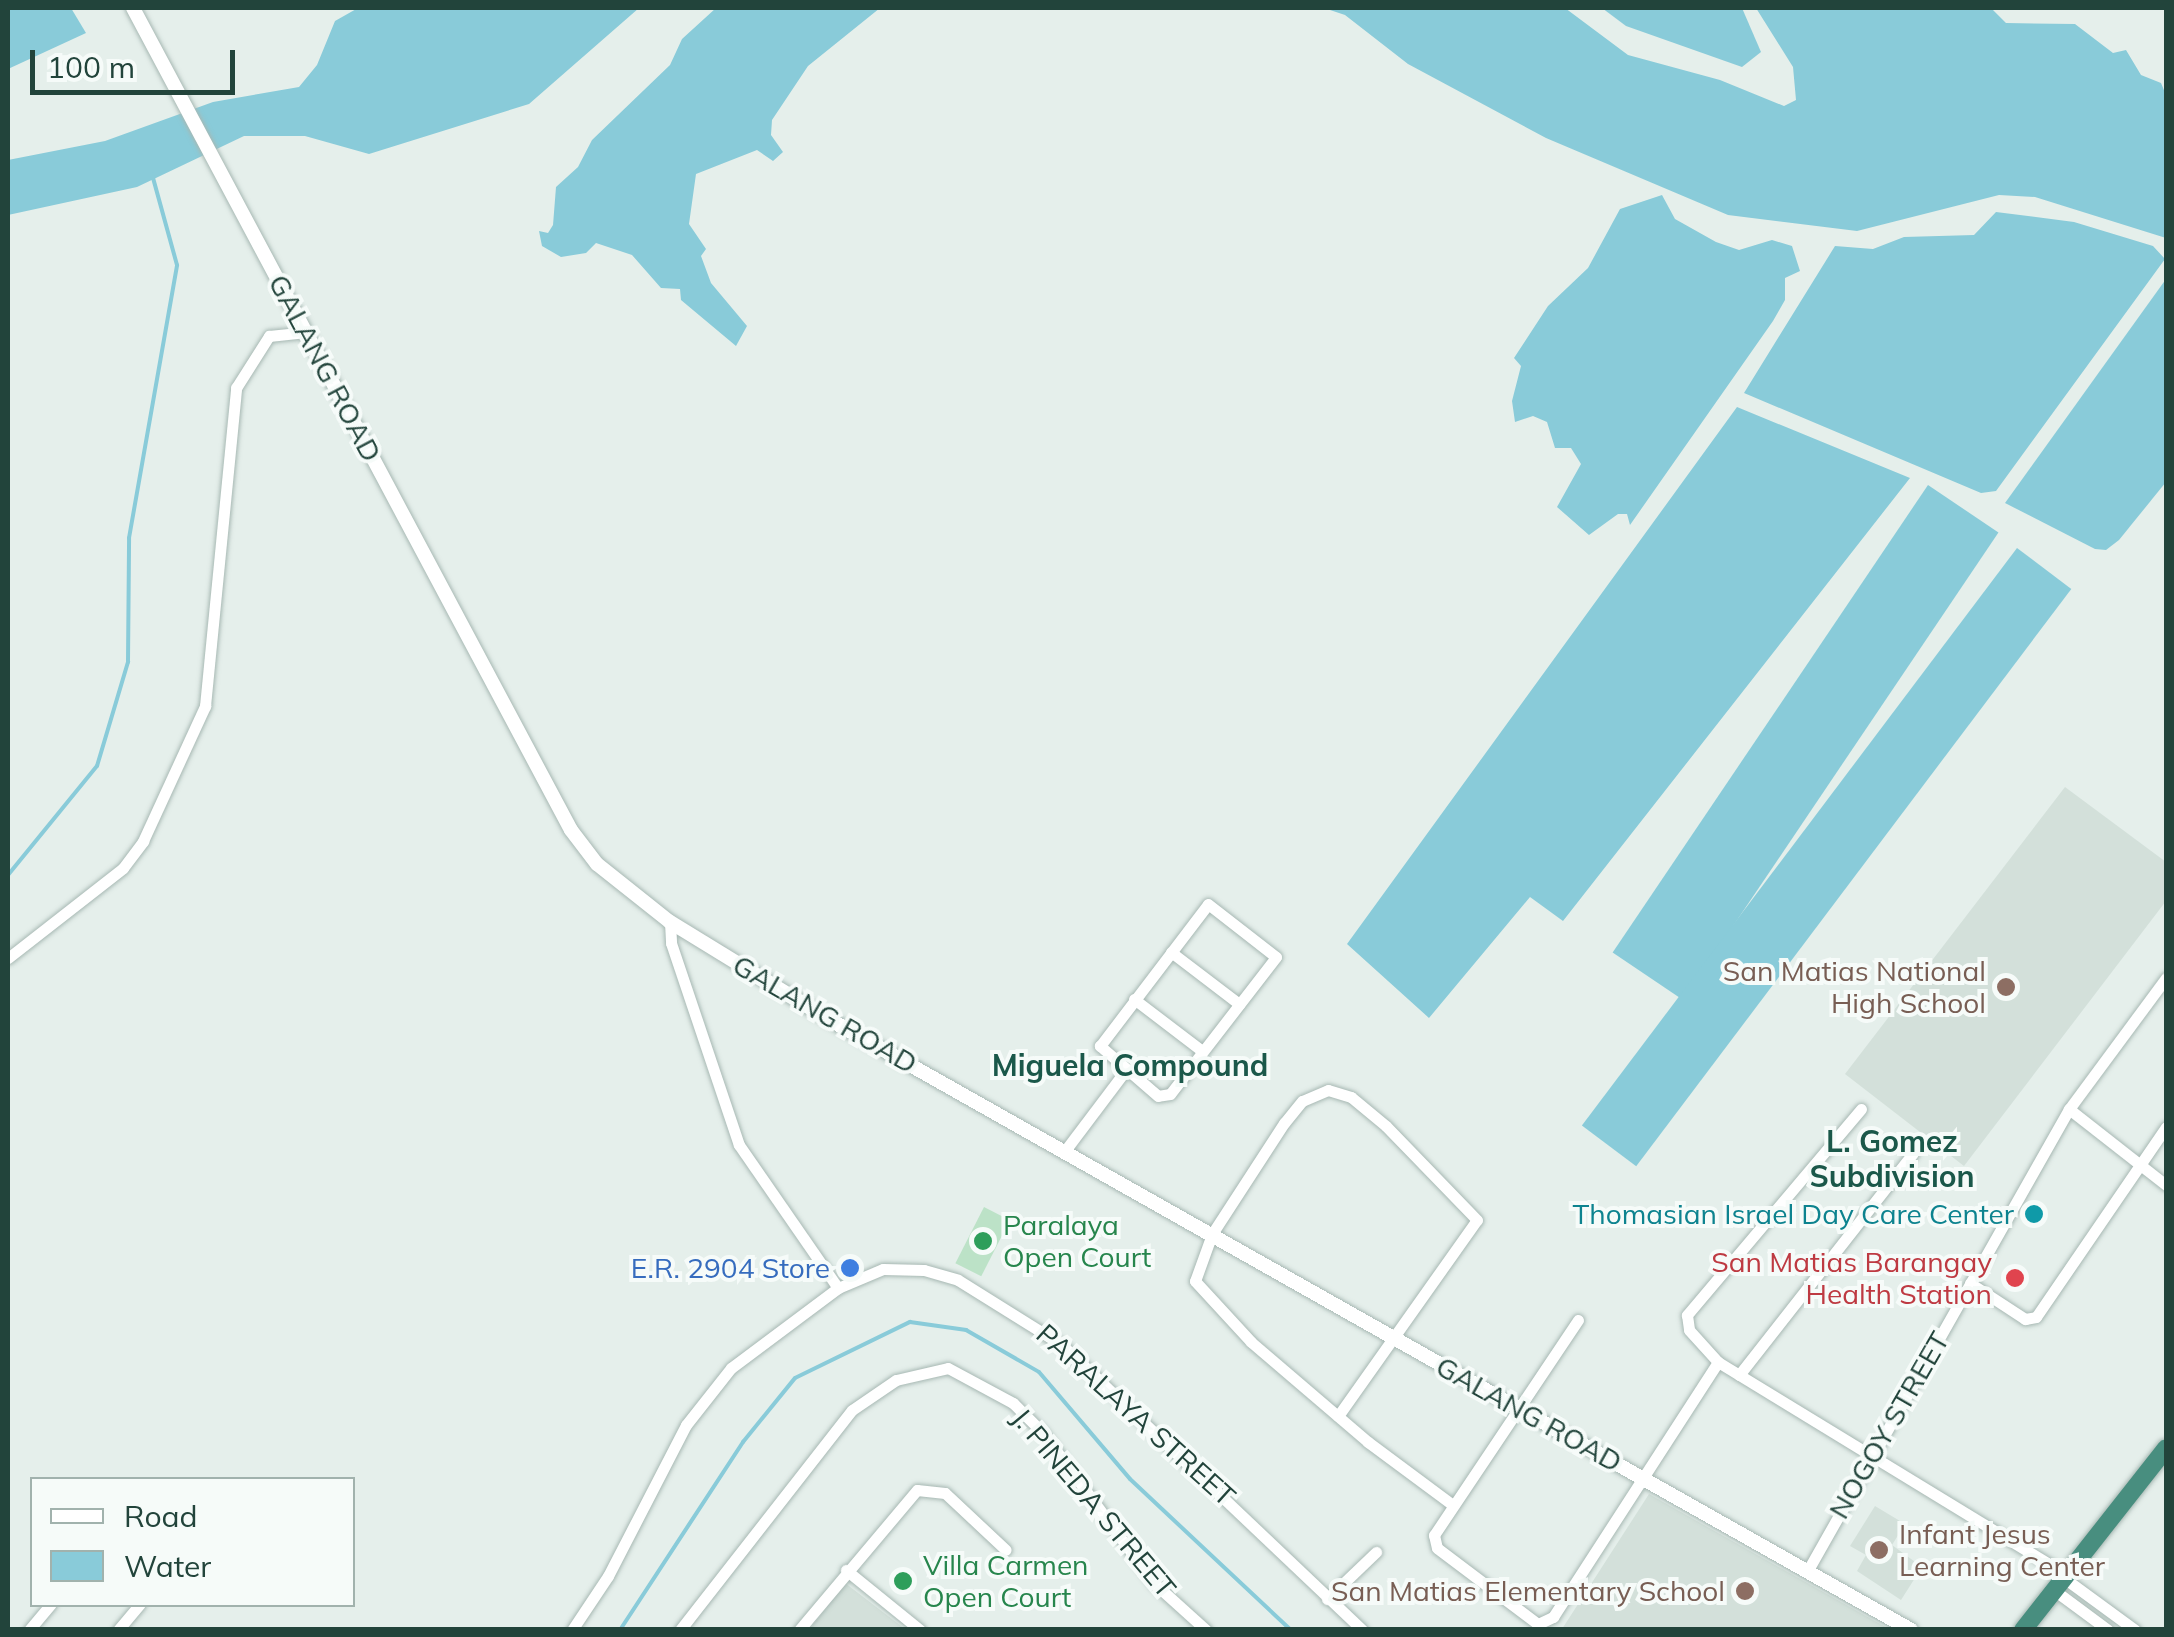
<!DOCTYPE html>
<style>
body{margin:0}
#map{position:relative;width:2174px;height:1637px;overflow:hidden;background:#e5efeb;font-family:Mulish,sans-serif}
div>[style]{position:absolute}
.built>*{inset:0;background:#d3e0da}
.green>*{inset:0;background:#bce2c7;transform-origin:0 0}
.water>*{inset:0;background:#89cbd9;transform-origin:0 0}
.stream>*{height:4px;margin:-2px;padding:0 2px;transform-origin:2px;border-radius:2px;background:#89cbd9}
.roads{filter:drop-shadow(0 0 2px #a7b8b3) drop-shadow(0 0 2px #a7b8b3)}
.minor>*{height:11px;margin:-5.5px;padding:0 5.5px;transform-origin:5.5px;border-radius:5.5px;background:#fff}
.tertiary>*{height:14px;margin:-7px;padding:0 7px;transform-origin:7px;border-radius:7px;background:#fff}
.trunk>*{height:18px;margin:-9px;padding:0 9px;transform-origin:9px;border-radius:9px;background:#488e7f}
.dots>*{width:28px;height:28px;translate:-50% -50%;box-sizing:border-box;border:5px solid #f6fbf9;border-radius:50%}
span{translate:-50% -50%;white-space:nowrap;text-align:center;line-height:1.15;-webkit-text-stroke:8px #f6fbf9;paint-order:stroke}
.street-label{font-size:28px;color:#22443b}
.education-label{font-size:28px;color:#785e54}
.right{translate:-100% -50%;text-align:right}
.left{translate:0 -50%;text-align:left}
.culture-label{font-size:28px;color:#0d838f}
.leisure-label{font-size:28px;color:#27864d}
.health-label{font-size:28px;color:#be3a42}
.shop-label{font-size:28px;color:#366cbe}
.neighbourhood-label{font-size:30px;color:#1b584a;font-weight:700}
.frame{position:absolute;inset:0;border:10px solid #22443b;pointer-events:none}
.legend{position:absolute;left:30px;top:1477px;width:325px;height:130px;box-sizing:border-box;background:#f6fbf9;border:2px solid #a1b2ad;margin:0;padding:12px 18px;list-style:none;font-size:30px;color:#22443b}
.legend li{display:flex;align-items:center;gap:20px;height:50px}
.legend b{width:50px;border:2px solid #a1b2ad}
.scale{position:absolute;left:30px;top:50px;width:205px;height:45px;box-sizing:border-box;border:5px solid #22443b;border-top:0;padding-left:12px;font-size:30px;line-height:35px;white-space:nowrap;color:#22443b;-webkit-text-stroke:8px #f6fbf9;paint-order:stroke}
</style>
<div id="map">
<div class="built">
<i style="clip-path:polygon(2065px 787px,2166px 862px,2166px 901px,1964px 1166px,1845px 1074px)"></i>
<i style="clip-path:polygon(1649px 1494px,1688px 1516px,1889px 1629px,1562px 1629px)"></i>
<i style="clip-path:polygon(1875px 1506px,1905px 1524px,1892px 1545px,1922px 1567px,1901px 1600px,1857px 1571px,1866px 1555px,1850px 1546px)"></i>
<i style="clip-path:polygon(845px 1583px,905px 1629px,809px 1630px)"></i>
</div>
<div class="green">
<i style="left:984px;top:1207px;width:29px;height:63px;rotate:27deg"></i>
</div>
<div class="water">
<i style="clip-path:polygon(8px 8px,71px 8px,86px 33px,8px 69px)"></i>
<i style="clip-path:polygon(358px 8px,639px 8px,529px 104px,369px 154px,305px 136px,244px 136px,137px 187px,8px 215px,8px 160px,105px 141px,213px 102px,299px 87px,317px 65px,335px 21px)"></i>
<i style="clip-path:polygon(716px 8px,880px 8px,808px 66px,772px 120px,771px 135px,783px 152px,773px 161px,757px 150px,696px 174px,689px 224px,706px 249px,701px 256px,711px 283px,747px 326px,736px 346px,681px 300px,680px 289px,661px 288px,632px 255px,596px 243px,586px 253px,561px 257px,542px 246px,539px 231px,548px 233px,553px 225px,556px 187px,578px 167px,592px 140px,670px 65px,682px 39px)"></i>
<i style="clip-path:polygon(1324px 8px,1565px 8px,1628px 55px,1720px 80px,1784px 106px,1796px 100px,1793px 67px,1756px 8px,1991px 8px,2006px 23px,2075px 24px,2113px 53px,2126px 50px,2141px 75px,2161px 83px,2166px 95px,2166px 238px,2035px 197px,1999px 195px,1857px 231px,1728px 215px,1546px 138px,1408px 64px,1345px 15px)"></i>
<i style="clip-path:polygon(1602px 8px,1742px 8px,1761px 52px,1742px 67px,1626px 26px)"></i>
<i style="clip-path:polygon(1662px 195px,1675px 219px,1716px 242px,1739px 250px,1772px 240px,1792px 246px,1800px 271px,1785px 278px,1785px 300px,1773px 321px,1630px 525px,1627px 514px,1618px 514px,1589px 535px,1557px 507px,1581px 464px,1571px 448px,1555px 448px,1547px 422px,1533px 416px,1515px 422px,1512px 401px,1521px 366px,1514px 358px,1548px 306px,1588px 268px,1620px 209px)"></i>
<i style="clip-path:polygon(1996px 212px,2074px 222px,2153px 246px,2165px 259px,1996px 491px,1981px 493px,1744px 393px,1835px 246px,1873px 249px,1904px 237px,1974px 235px)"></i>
<i style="clip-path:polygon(2166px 279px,2166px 482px,2119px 540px,2106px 550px,2095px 549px,2005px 503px)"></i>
<i style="clip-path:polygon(1737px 407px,1910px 478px,1563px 921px,1530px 897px,1429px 1018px,1347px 944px)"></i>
<i style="left:1928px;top:485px;width:85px;height:564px;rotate:34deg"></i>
<i style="left:2017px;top:548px;width:68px;height:723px;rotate:37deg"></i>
</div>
<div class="stream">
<i style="left:8px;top:875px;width:141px;rotate:-50.8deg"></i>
<i style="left:97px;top:766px;width:109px;rotate:-73.4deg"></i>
<i style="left:128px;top:662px;width:124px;rotate:-89.5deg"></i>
<i style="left:129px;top:538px;width:277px;rotate:-80deg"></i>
<i style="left:177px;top:265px;width:94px;rotate:-105.4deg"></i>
<i style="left:620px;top:1630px;width:225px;rotate:-56.8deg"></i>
<i style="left:743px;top:1442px;width:82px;rotate:-50.9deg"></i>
<i style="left:795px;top:1378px;width:128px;rotate:-26deg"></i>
<i style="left:910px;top:1322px;width:57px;rotate:8.1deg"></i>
<i style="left:966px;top:1330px;width:84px;rotate:29.9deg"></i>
<i style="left:1039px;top:1372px;width:140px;rotate:49.6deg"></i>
<i style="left:1130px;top:1479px;width:221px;rotate:43.2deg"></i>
</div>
<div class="roads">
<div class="minor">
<i style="left:1208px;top:904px;width:86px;rotate:37.9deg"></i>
<i style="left:1276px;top:957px;width:173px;rotate:127.7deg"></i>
<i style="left:1170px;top:1094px;width:12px;rotate:171deg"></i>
<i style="left:1158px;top:1096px;width:77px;rotate:-139.2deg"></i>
<i style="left:1100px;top:1046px;width:178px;rotate:-52.7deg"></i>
<i style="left:670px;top:922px;width:21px;rotate:87deg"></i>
<i style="left:671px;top:943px;width:213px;rotate:71.4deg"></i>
<i style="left:739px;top:1145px;width:174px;rotate:55.3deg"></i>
<i style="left:1171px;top:952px;width:86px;rotate:37.4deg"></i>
<i style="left:8px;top:958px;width:146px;rotate:-38deg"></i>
<i style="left:123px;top:868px;width:34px;rotate:-53deg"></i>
<i style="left:143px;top:841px;width:149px;rotate:-65.3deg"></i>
<i style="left:205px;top:706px;width:320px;rotate:-84.4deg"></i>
<i style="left:236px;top:388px;width:62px;rotate:-57.6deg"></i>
<i style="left:269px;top:336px;width:37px;rotate:-6deg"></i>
<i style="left:1134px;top:999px;width:86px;rotate:37.4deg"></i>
<i style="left:1861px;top:1109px;width:270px;rotate:130.2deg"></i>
<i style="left:1687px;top:1315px;width:15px;rotate:82deg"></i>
<i style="left:1689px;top:1330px;width:43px;rotate:47.8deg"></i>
<i style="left:1718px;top:1362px;width:409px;rotate:31.4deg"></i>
<i style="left:2069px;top:1109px;width:123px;rotate:38.1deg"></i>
<i style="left:1064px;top:1152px;width:101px;rotate:-53deg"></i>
<i style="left:1970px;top:1283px;width:66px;rotate:33.2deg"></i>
<i style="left:2025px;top:1319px;width:11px;rotate:-10deg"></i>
<i style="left:2036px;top:1317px;width:230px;rotate:-55.6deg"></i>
<i style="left:1578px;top:1320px;width:259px;rotate:123.8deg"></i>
<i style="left:1434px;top:1535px;width:13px;rotate:77deg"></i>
<i style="left:1437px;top:1548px;width:126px;rotate:37deg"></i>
<i style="left:1538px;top:1624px;width:17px;rotate:-25deg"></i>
<i style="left:1553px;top:1617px;width:304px;rotate:-57.1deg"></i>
<i style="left:1739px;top:1375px;width:282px;rotate:-51.9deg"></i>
<i style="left:1338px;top:1416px;width:240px;rotate:-54.7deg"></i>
<i style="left:1477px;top:1220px;width:131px;rotate:-134.1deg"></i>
<i style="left:1386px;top:1126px;width:45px;rotate:-140.4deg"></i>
<i style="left:1351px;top:1097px;width:24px;rotate:-163deg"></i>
<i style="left:1328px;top:1090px;width:28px;rotate:157deg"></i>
<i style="left:1302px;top:1101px;width:28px;rotate:129deg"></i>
<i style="left:1284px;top:1123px;width:132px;rotate:123deg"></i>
<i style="left:1212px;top:1234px;width:50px;rotate:109.9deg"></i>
<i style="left:1195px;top:1281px;width:83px;rotate:47.4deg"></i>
<i style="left:1251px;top:1342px;width:154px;rotate:40.5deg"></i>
<i style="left:1368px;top:1442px;width:102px;rotate:36.6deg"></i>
<i style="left:846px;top:1570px;width:95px;rotate:39deg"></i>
<i style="left:1808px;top:1570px;width:530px;rotate:-60.48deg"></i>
<i style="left:2069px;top:1109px;width:163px;rotate:-53.5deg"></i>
<i style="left:2064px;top:1578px;width:88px;rotate:36.2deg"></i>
<i style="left:2054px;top:1590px;width:67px;rotate:36.5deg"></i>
<i style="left:1327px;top:1599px;width:68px;rotate:-43.8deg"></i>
<i style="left:29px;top:1630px;width:34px;rotate:-50deg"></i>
<i style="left:118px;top:1630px;width:34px;rotate:-50deg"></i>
<i style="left:572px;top:1630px;width:65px;rotate:-56.3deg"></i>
<i style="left:608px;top:1576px;width:170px;rotate:-62.7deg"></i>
<i style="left:686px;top:1425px;width:73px;rotate:-51.7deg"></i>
<i style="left:731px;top:1368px;width:134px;rotate:-36.8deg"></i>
<i style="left:838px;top:1288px;width:49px;rotate:-22.9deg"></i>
<i style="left:883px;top:1269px;width:41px;rotate:1.4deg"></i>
<i style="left:924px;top:1270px;width:35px;rotate:16deg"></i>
<i style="left:958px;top:1280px;width:123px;rotate:32deg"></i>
<i style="left:1062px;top:1345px;width:414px;rotate:43.5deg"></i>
<i style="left:680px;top:1630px;width:279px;rotate:-52deg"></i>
<i style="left:852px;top:1410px;width:53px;rotate:-34.3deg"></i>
<i style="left:896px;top:1380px;width:53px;rotate:-13deg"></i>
<i style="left:948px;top:1368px;width:74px;rotate:28.3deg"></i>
<i style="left:1013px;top:1403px;width:42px;rotate:45deg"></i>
<i style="left:1043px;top:1433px;width:187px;rotate:53.5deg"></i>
<i style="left:1154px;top:1583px;width:70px;rotate:42.1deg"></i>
<i style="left:799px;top:1630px;width:183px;rotate:-49.9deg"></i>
<i style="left:917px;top:1490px;width:28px;rotate:6deg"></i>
<i style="left:945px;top:1493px;width:83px;rotate:43.1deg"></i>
</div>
<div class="tertiary">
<i style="left:133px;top:8px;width:931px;rotate:61.95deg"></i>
<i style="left:571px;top:830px;width:43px;rotate:52.6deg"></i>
<i style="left:597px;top:864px;width:93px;rotate:38.5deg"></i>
<i style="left:670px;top:922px;width:182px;rotate:31.5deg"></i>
<i style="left:825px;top:1017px;width:1247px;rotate:29.44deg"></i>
</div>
<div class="trunk">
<i style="left:2023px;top:1630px;width:231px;rotate:-51.8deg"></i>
</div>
</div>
<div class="dots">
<i style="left:2006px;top:987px;background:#8d6e63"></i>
<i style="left:2034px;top:1214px;background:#0f9aa8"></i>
<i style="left:983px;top:1241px;background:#2e9e5b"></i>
<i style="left:850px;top:1268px;background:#3f7fe0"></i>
<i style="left:2015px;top:1278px;background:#e0444e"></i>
<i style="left:1879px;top:1550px;background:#8d6e63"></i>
<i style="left:903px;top:1581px;background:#2e9e5b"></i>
<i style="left:1745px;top:1591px;background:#8d6e63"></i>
</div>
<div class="street-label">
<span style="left:325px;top:368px;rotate:62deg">GALANG ROAD</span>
<span style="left:825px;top:1014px;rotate:30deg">GALANG ROAD</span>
<span style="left:1529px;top:1414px;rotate:29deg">GALANG ROAD</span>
<span style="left:1136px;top:1415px;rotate:42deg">PARALAYA STREET</span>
<span style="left:1889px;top:1425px;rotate:-60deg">NOGOY STREET</span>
<span style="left:1094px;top:1503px;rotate:50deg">J. PINEDA STREET</span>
</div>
<div class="education-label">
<span class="right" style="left:1986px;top:987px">San Matias National<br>High School</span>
<span class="left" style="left:1899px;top:1550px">Infant Jesus<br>Learning Center</span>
<span class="right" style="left:1725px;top:1591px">San Matias Elementary School</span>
</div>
<div class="culture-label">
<span class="right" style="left:2014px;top:1214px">Thomasian Israel Day Care Center</span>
</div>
<div class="leisure-label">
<span class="left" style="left:1003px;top:1241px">Paralaya<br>Open Court</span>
<span class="left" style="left:923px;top:1581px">Villa Carmen<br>Open Court</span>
</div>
<div class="health-label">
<span class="right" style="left:1992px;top:1278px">San Matias Barangay<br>Health Station</span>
</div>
<div class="shop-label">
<span class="right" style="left:830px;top:1268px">E.R. 2904 Store</span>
</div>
<div class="neighbourhood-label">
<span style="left:1130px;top:1065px">Miguela Compound</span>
<span style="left:1892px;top:1158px">L. Gomez<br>Subdivision</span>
</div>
<div class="frame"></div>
<ul class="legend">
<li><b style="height:12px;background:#fff"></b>Road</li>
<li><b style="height:28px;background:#89cbd9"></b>Water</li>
</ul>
<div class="scale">100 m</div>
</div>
